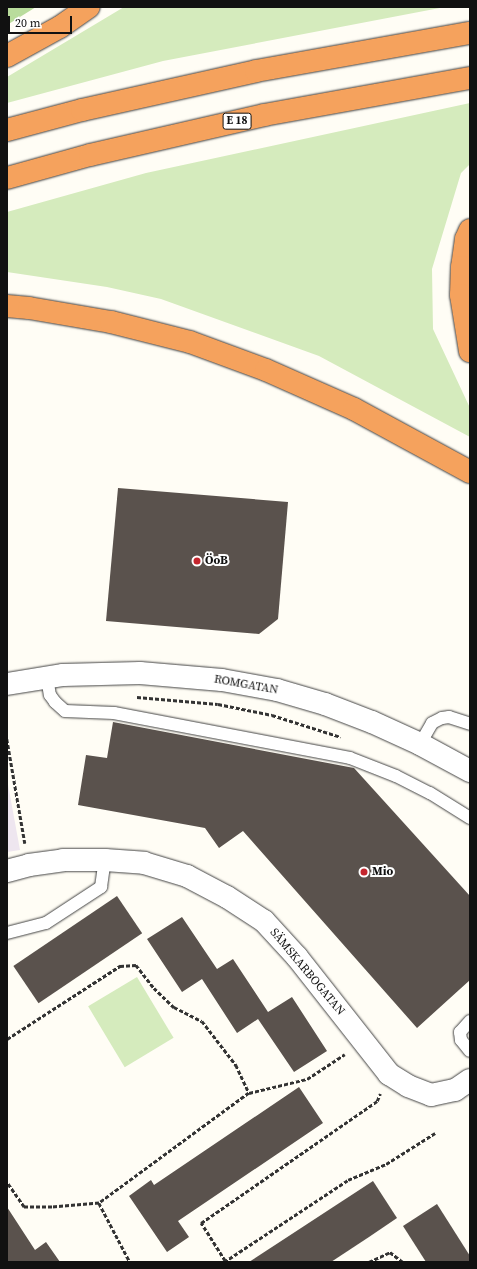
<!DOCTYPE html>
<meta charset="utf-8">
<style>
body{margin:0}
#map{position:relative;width:477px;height:1269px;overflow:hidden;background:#fffdf5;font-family:"Source Serif 4",serif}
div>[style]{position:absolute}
.industrial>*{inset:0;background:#eee6ef}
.green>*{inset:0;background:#d5ebbd;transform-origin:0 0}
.forest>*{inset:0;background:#b9dc9c}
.building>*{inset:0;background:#5a524d;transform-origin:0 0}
.path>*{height:2.5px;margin-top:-1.25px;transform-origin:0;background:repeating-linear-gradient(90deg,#333 0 4px,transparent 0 6px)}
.roads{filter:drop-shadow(0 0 1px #444) drop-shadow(0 0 1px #444)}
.service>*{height:12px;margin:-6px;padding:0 6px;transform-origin:6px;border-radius:6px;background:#fff}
.minor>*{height:22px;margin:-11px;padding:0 11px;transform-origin:11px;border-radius:11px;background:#fff}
.motorway>*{height:22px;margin:-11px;padding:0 11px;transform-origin:11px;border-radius:11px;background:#f5a25d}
.dots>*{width:11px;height:11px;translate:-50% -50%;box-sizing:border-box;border:2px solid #fff;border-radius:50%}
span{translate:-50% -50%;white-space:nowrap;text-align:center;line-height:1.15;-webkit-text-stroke:4px #fff;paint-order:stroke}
.shield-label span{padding:1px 3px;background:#fff;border:1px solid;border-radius:3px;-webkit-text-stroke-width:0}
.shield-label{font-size:11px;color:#111;font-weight:700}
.poi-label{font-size:12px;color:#111;font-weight:700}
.left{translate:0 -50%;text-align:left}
.street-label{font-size:12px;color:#111}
.frame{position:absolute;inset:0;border:8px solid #111;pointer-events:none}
.scale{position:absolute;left:8px;top:16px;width:64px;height:18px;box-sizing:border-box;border:2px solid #111;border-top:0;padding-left:5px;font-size:12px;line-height:14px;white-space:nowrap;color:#111;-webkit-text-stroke:3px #fff;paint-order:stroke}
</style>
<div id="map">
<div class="industrial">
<i style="clip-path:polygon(7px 779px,20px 850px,7px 852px)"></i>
</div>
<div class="green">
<i style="clip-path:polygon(124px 7px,445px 7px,163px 61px,7px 103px,7px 77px)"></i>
<i style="clip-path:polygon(470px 103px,470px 164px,461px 173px,432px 269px,433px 329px,470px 408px,470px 437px,319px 356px,161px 299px,107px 287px,7px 272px,7px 212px,146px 173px)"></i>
<i style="left:137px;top:977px;width:71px;height:57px;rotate:59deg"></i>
</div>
<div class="forest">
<i style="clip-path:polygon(7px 7px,36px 7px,7px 25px)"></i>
</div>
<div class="building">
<i style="clip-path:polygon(118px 488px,288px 502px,278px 619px,259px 634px,106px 621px)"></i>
<i style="clip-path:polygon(113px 722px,354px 768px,470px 896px,470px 980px,417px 1028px,243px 831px,219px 848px,205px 828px,78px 805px,86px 755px,107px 758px)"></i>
<i style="left:117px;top:896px;width:45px;height:125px;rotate:56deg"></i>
<i style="clip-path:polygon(182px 917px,217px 969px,233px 959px,268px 1012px,292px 997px,327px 1051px,294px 1072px,258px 1019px,237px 1033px,202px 979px,182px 992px,147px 939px)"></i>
<i style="clip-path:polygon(299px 1087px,323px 1123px,178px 1221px,189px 1237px,167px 1252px,129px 1196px,151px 1180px,154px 1185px)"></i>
<i style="clip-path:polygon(373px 1181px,397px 1218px,369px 1237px,331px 1262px,249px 1262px)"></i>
<i style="clip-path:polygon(437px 1204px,470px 1256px,470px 1262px,426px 1262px,403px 1226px)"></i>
<i style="clip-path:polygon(7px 1207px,35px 1250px,46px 1242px,60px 1262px,7px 1262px)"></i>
</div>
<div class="path">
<i style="left:137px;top:697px;width:81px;rotate:4.9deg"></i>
<i style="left:218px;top:704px;width:55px;rotate:11.5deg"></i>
<i style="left:272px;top:715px;width:72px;rotate:17.7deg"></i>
<i style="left:7px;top:739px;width:106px;rotate:80.2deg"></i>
<i style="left:7px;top:1039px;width:135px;rotate:-32.9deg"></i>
<i style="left:120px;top:966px;width:16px;rotate:-4deg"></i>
<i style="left:136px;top:965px;width:29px;rotate:52deg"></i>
<i style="left:154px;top:988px;width:28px;rotate:44deg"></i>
<i style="left:174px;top:1007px;width:31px;rotate:27deg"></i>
<i style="left:202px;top:1021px;width:56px;rotate:52.3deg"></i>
<i style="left:236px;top:1065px;width:31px;rotate:65deg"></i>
<i style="left:249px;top:1093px;width:186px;rotate:143.7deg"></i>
<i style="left:99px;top:1203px;width:47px;rotate:175.1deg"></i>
<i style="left:52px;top:1207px;width:28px;rotate:180deg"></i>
<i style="left:24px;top:1207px;width:29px;rotate:-125deg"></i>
<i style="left:249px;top:1093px;width:60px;rotate:-13.6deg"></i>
<i style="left:307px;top:1079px;width:45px;rotate:-33.3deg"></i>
<i style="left:99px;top:1203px;width:67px;rotate:62.3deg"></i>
<i style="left:225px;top:1261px;width:45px;rotate:-122.3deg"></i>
<i style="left:201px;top:1223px;width:214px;rotate:-34.7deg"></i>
<i style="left:377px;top:1101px;width:8px;rotate:-67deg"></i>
<i style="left:224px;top:1262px;width:149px;rotate:-33.5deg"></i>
<i style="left:348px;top:1180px;width:41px;rotate:-22.8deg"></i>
<i style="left:386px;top:1164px;width:58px;rotate:-32.3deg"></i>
<i style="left:369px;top:1262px;width:23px;rotate:-25deg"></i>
<i style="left:390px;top:1252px;width:16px;rotate:38deg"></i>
</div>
<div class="roads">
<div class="service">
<i style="left:47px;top:677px;width:18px;rotate:81deg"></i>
<i style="left:50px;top:695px;width:9px;rotate:54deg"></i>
<i style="left:55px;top:702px;width:13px;rotate:42deg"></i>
<i style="left:65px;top:711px;width:49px;rotate:2.3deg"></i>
<i style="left:114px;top:713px;width:240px;rotate:10.8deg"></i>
<i style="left:350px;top:758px;width:49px;rotate:21.4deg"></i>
<i style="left:396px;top:776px;width:38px;rotate:27deg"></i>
<i style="left:430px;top:793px;width:47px;rotate:32deg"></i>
<i style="left:420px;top:744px;width:24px;rotate:-60deg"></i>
<i style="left:432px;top:723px;width:11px;rotate:-27deg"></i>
<i style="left:442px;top:718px;width:7px;rotate:-8deg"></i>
<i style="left:449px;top:717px;width:22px;rotate:18deg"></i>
<i style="left:7px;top:933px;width:40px;rotate:-14.4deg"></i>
<i style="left:46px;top:923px;width:66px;rotate:-33.2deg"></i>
<i style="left:101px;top:887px;width:27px;rotate:-82deg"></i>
<i style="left:470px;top:1021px;width:15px;rotate:132deg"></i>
<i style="left:460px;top:1032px;width:8px;rotate:83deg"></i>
<i style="left:461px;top:1040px;width:14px;rotate:51deg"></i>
</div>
<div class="minor">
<i style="left:7px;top:684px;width:57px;rotate:-9.1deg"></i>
<i style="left:63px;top:675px;width:77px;rotate:-1.5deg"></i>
<i style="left:140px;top:673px;width:82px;rotate:4.9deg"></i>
<i style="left:222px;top:680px;width:56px;rotate:10.3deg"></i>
<i style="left:277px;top:690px;width:50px;rotate:16.3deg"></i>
<i style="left:325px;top:704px;width:50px;rotate:21deg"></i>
<i style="left:372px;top:722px;width:53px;rotate:24.6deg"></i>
<i style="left:420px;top:744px;width:57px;rotate:28.4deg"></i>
<i style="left:7px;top:871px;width:23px;rotate:-15deg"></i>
<i style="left:29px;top:865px;width:34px;rotate:-8deg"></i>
<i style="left:63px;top:860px;width:42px"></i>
<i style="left:105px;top:860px;width:39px;rotate:4deg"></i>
<i style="left:144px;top:863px;width:45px;rotate:16.8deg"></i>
<i style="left:187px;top:876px;width:45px;rotate:27.7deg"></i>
<i style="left:227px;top:897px;width:44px;rotate:33deg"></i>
<i style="left:264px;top:921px;width:49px;rotate:47.5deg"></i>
<i style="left:297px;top:957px;width:149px;rotate:51.8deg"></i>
<i style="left:389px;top:1074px;width:22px;rotate:32deg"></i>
<i style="left:408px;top:1086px;width:25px;rotate:21deg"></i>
<i style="left:431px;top:1095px;width:25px;rotate:-12deg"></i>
<i style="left:455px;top:1090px;width:18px;rotate:-34deg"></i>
</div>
<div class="motorway">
<i style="left:7px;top:56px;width:60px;rotate:-28.7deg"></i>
<i style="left:60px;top:27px;width:35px;rotate:-35deg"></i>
<i style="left:7px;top:130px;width:78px;rotate:-14.9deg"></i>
<i style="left:82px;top:110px;width:178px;rotate:-12.6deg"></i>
<i style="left:256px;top:71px;width:217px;rotate:-10.1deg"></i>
<i style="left:7px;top:178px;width:86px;rotate:-15.5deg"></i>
<i style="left:90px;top:155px;width:179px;rotate:-12.9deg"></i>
<i style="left:264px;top:115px;width:209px;rotate:-10.2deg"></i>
<i style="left:470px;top:230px;width:10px;rotate:114deg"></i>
<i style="left:466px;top:239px;width:28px;rotate:98deg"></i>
<i style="left:462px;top:267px;width:28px;rotate:92deg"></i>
<i style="left:461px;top:295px;width:57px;rotate:80.9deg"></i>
<i style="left:7px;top:306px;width:22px;rotate:5deg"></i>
<i style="left:29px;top:308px;width:83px;rotate:9.7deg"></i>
<i style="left:111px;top:322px;width:81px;rotate:14.2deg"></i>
<i style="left:190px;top:342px;width:81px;rotate:20.2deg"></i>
<i style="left:266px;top:370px;width:96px;rotate:23.9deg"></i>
<i style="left:354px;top:409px;width:132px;rotate:28.5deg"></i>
</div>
</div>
<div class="dots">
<i style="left:197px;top:561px;background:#c4262e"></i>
<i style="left:364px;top:872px;background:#c4262e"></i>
</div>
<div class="shield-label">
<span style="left:237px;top:121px">E 18</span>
</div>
<div class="poi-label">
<span class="left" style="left:205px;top:561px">ÖoB</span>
<span class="left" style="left:372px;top:872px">Mio</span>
</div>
<div class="street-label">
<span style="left:246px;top:685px;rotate:10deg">ROMGATAN</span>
<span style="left:307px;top:972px;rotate:50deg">SÄMSKARBOGATAN</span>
</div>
<div class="frame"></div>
<div class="scale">20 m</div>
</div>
